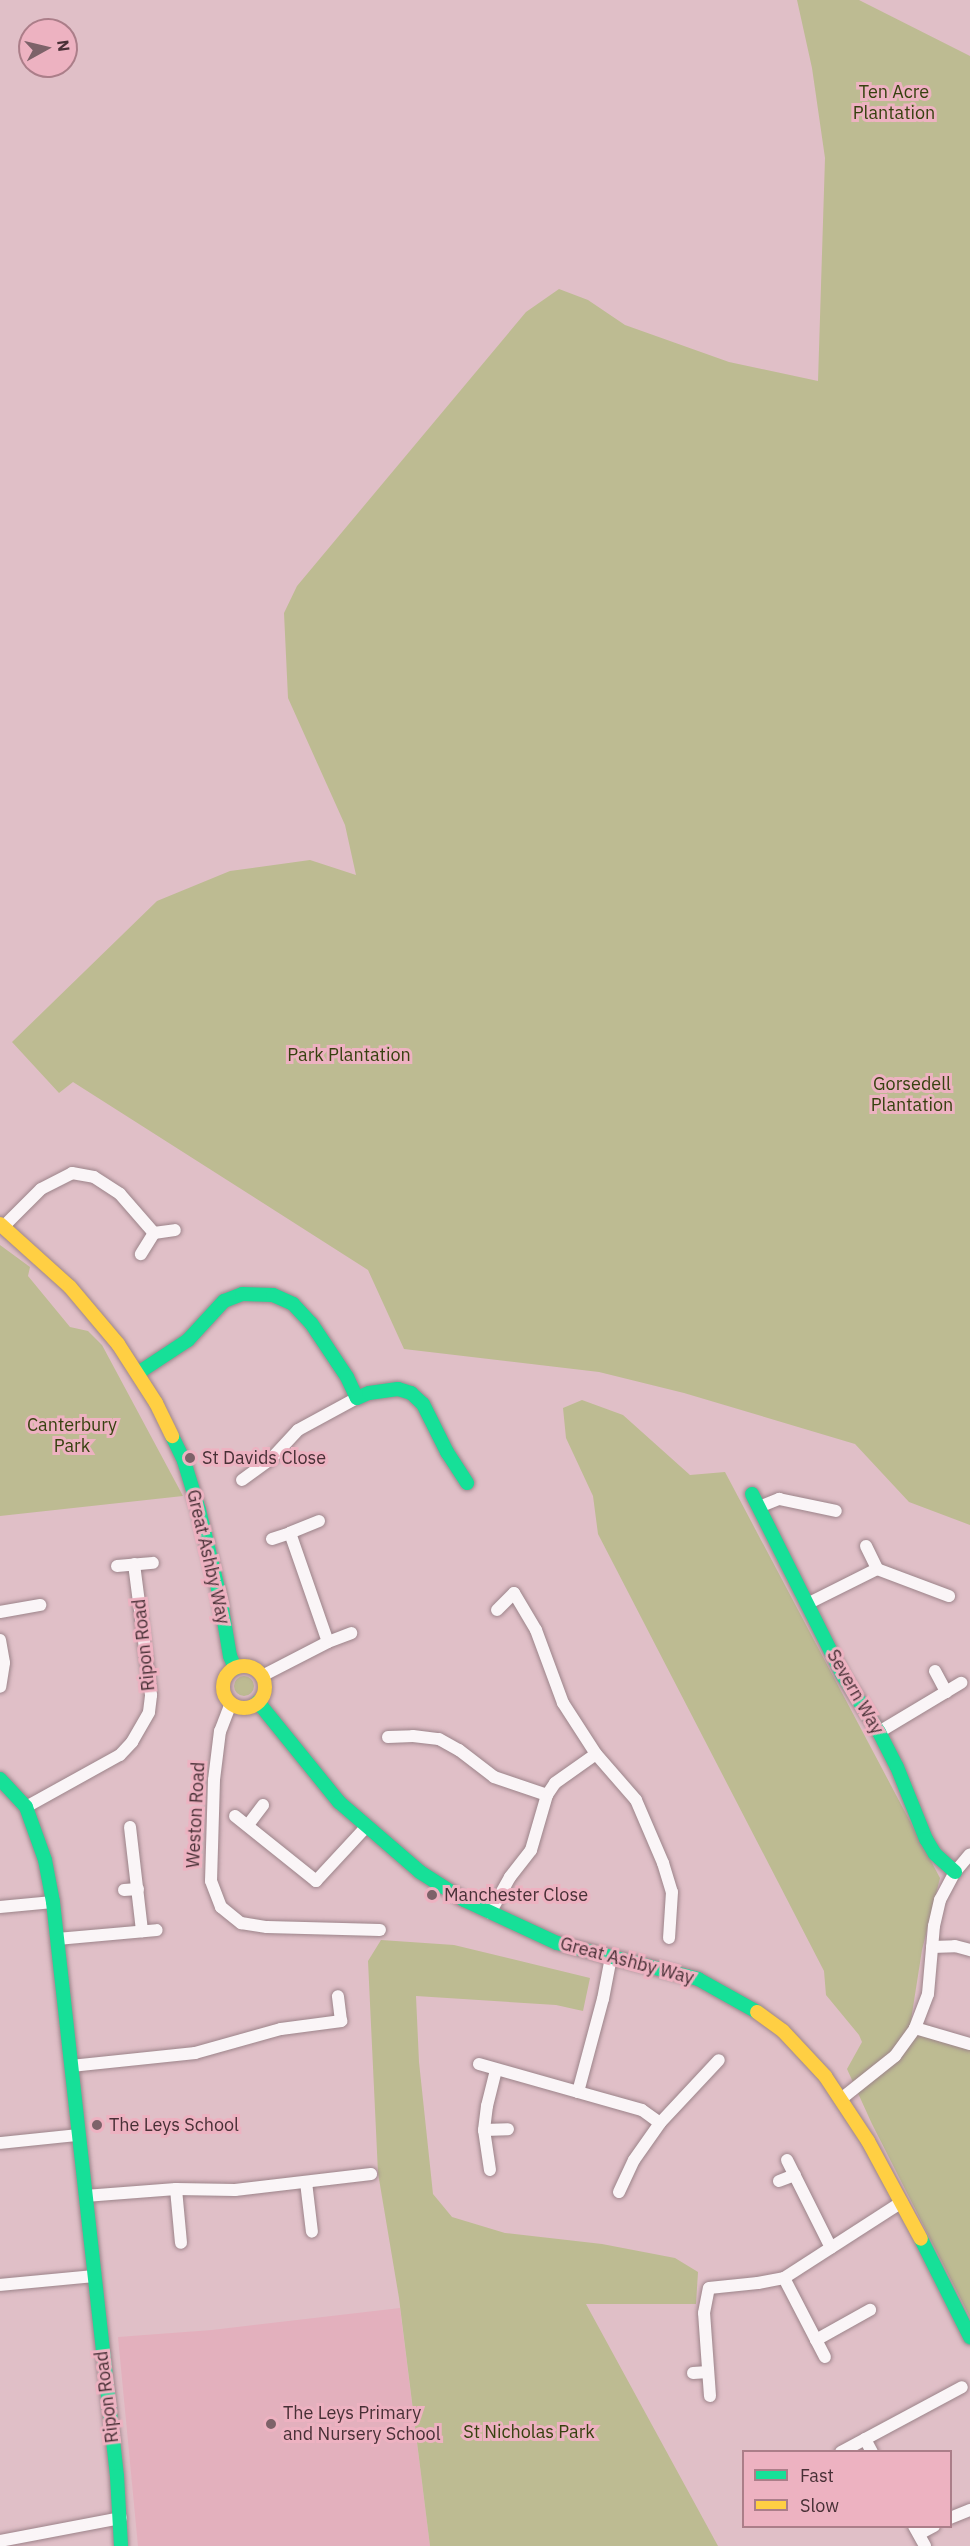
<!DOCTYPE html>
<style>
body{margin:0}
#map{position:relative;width:970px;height:2546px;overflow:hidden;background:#e0bfc7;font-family:"IBM Plex Sans",sans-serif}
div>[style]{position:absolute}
.built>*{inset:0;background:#e3b0bd}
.green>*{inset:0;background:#bdbb92}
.round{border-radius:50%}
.roads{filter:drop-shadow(0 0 2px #9c848a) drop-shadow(0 0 2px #9c848a)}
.street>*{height:12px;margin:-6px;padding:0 6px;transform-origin:6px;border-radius:6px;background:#faf5f7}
.fast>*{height:14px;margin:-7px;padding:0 7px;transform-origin:7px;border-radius:7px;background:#16e098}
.slow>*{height:14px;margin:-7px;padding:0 7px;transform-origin:7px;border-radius:7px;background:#ffcf43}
.slow>.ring{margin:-7px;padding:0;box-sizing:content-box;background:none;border:14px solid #ffcf43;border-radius:50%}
.dots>*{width:16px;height:16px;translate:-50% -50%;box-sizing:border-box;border:3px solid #edb2c1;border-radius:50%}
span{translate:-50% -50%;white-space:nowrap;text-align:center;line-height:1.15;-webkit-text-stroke:6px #edb2c1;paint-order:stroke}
.park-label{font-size:18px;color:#36410f}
.poi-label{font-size:18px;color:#483036}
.left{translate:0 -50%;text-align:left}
.street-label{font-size:18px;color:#483036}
.legend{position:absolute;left:742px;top:2450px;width:210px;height:78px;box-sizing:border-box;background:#edb2c1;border:2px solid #ab7e89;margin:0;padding:8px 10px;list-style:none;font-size:18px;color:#483036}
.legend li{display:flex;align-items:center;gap:12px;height:30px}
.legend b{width:30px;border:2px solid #ab7e89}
.north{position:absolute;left:18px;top:18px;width:60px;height:60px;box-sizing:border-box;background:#edb2c1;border:2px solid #ab7e89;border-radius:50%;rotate:82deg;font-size:16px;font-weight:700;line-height:24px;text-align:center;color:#483036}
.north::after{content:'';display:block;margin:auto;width:21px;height:27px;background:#7d6269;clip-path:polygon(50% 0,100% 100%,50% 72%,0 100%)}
</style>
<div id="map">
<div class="built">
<i style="clip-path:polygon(400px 2308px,430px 2546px,138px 2546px,118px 2337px,212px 2330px)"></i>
</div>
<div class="green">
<i style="clip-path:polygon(797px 0,859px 0,970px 56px,970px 1525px,909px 1502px,855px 1444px,684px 1393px,599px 1372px,404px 1349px,368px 1270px,73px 1082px,59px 1093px,12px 1042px,157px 901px,230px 871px,310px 860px,356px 875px,345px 825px,288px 698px,284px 613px,297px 586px,526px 312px,559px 289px,588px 300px,625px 325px,729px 362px,818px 381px,825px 158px,812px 68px)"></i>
<i style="clip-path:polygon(0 1245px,30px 1267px,28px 1276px,70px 1327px,88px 1331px,102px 1345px,183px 1496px,0 1516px)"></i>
<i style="clip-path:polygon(582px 1400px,623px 1415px,690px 1475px,725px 1472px,940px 1878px,922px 1950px,911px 2020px,939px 2029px,970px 2050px,970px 2317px,872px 2124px,847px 2069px,862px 2042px,859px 2035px,826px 1995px,824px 1971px,598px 1534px,593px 1496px,566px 1438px,563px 1408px)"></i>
<i class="round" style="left:234px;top:1676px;width:20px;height:20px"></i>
<i style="clip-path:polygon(381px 1940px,454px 1945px,590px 1978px,583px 2011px,556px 2005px,416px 1996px,419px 2062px,433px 2194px,452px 2217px,505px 2233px,602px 2244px,675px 2258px,698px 2272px,696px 2304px,586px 2304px,718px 2546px,430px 2546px,399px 2298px,378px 2173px,368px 1961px)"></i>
</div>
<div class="roads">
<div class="street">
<i style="left:4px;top:1226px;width:52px;rotate:-45deg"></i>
<i style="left:41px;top:1189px;width:35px;rotate:-27deg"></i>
<i style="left:72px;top:1173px;width:22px;rotate:10deg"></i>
<i style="left:94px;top:1177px;width:31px;rotate:33deg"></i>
<i style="left:120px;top:1194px;width:52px;rotate:48.9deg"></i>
<i style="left:154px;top:1233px;width:25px;rotate:122deg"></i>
<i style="left:154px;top:1233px;width:21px;rotate:-8deg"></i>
<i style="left:242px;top:1480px;width:37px;rotate:-36deg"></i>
<i style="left:272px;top:1458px;width:38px;rotate:-47deg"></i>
<i style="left:298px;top:1430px;width:67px;rotate:-28.5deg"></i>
<i style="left:759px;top:1507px;width:22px;rotate:-22deg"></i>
<i style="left:779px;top:1499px;width:58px;rotate:11.9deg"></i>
<i style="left:319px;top:1521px;width:31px;rotate:158deg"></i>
<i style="left:290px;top:1533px;width:115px;rotate:70.8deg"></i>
<i style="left:272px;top:1539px;width:19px;rotate:-18deg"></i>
<i style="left:866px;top:1546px;width:25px;rotate:64deg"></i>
<i style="left:117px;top:1566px;width:36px;rotate:-5deg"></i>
<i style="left:807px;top:1604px;width:78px;rotate:-26.6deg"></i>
<i style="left:877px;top:1569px;width:77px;rotate:20.6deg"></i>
<i style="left:0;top:1612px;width:41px;rotate:-9.9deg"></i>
<i style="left:0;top:1640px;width:23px;rotate:80deg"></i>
<i style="left:4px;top:1663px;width:24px;rotate:99deg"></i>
<i style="left:935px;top:1671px;width:24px;rotate:62deg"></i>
<i style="left:262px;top:1676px;width:74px;rotate:-27.3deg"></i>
<i style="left:328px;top:1642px;width:25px;rotate:-21deg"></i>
<i style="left:231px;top:1703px;width:30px;rotate:111deg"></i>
<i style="left:220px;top:1731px;width:49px;rotate:97deg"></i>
<i style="left:214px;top:1780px;width:101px;rotate:91.7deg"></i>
<i style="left:211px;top:1881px;width:28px;rotate:69deg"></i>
<i style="left:221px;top:1907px;width:26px;rotate:39deg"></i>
<i style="left:241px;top:1923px;width:26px;rotate:9deg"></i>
<i style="left:267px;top:1927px;width:113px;rotate:1.5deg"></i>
<i style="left:879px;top:1732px;width:96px;rotate:-30.9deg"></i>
<i style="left:388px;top:1737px;width:25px;rotate:-2deg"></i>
<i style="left:413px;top:1736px;width:26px;rotate:7deg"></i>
<i style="left:439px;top:1739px;width:23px;rotate:29deg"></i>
<i style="left:459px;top:1750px;width:44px;rotate:37.6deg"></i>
<i style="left:494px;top:1777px;width:56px;rotate:18.8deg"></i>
<i style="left:596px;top:1754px;width:61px;rotate:49deg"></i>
<i style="left:636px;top:1800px;width:69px;rotate:66.8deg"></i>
<i style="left:663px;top:1863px;width:30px;rotate:73deg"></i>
<i style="left:672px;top:1892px;width:46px;rotate:93.7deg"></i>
<i style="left:26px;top:1807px;width:107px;rotate:-29deg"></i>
<i style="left:120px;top:1755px;width:18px;rotate:-47deg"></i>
<i style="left:132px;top:1742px;width:34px;rotate:-60deg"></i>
<i style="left:149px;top:1712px;width:17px;rotate:-83deg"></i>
<i style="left:151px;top:1695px;width:132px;rotate:-97.4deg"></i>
<i style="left:235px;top:1816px;width:104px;rotate:38.7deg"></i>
<i style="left:316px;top:1881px;width:74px;rotate:-47.2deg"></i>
<i style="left:248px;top:1825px;width:25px;rotate:-53deg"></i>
<i style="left:130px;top:1827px;width:105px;rotate:83.4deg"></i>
<i style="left:124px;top:1890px;width:14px;rotate:-4deg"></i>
<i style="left:0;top:1907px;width:53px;rotate:-5.4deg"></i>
<i style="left:490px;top:1913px;width:41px;rotate:-60.9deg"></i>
<i style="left:510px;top:1877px;width:34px;rotate:-52deg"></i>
<i style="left:531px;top:1850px;width:57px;rotate:-73.8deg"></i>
<i style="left:547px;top:1795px;width:14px;rotate:-56deg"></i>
<i style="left:555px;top:1783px;width:50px;rotate:-35.3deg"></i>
<i style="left:596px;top:1754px;width:61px;rotate:-122.9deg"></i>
<i style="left:563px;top:1703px;width:78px;rotate:-110.3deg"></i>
<i style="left:536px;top:1630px;width:43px;rotate:-120.7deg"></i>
<i style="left:514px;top:1593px;width:24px;rotate:135deg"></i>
<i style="left:57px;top:1939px;width:100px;rotate:-5.1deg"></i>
<i style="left:932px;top:1947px;width:23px;rotate:-2deg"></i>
<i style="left:955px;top:1946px;width:16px;rotate:15deg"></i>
<i style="left:915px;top:2028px;width:57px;rotate:16.2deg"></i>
<i style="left:479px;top:2064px;width:103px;rotate:15.8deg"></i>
<i style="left:578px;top:2092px;width:96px;rotate:-75deg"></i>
<i style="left:603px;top:1999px;width:43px;rotate:-79.2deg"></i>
<i style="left:71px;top:2066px;width:125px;rotate:-6deg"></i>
<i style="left:195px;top:2053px;width:89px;rotate:-15.6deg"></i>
<i style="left:281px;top:2029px;width:61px;rotate:-7.6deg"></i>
<i style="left:341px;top:2021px;width:25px;rotate:-97deg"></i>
<i style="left:578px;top:2092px;width:66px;rotate:15.7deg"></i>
<i style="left:642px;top:2110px;width:22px;rotate:36deg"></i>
<i style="left:660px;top:2123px;width:86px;rotate:-46.9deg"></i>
<i style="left:841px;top:2099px;width:69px;rotate:-38.5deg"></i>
<i style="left:895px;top:2056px;width:34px;rotate:-54deg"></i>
<i style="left:915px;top:2028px;width:36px;rotate:-69deg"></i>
<i style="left:928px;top:1994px;width:68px;rotate:-85deg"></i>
<i style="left:934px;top:1926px;width:27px;rotate:-77deg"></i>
<i style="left:940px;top:1900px;width:32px;rotate:-62deg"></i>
<i style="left:955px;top:1872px;width:23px;rotate:-50deg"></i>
<i style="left:484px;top:2130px;width:24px;rotate:-2deg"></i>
<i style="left:0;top:2143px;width:78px;rotate:-5.9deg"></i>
<i style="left:787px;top:2160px;width:98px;rotate:63.4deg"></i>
<i style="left:490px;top:2170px;width:40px;rotate:-98.5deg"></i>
<i style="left:484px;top:2130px;width:24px;rotate:-83deg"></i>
<i style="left:487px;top:2106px;width:37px;rotate:-76deg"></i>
<i style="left:779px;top:2181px;width:17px;rotate:-21deg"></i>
<i style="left:306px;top:2182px;width:50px;rotate:83.2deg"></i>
<i style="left:176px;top:2189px;width:54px;rotate:84.7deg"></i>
<i style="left:619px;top:2192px;width:35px;rotate:-65deg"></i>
<i style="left:634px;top:2160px;width:45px;rotate:-54.9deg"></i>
<i style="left:85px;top:2196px;width:91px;rotate:-4.4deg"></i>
<i style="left:176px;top:2189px;width:59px;rotate:1deg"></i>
<i style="left:235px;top:2190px;width:137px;rotate:-6.7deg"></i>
<i style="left:784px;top:2278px;width:89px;rotate:62.6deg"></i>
<i style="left:0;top:2285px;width:94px;rotate:-5.5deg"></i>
<i style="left:816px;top:2340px;width:62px;rotate:-29.1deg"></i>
<i style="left:693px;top:2373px;width:15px;rotate:-4deg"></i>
<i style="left:710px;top:2396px;width:83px;rotate:-94.1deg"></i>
<i style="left:704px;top:2313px;width:25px;rotate:-79deg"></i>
<i style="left:709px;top:2288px;width:49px;rotate:-5.8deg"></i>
<i style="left:758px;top:2283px;width:26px;rotate:-11deg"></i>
<i style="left:784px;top:2278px;width:140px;rotate:-32.8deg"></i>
<i style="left:865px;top:2439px;width:15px;rotate:62deg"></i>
<i style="left:841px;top:2452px;width:137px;rotate:-28.2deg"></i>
<i style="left:950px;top:2518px;width:22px;rotate:-22deg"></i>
<i style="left:914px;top:2526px;width:23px;rotate:61deg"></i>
<i style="left:919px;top:2534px;width:17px;rotate:-28deg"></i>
<i style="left:0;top:2541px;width:123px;rotate:-10.8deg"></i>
</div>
<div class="fast">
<i style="left:138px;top:1373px;width:60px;rotate:-33.4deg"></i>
<i style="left:188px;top:1340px;width:53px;rotate:-47.3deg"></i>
<i style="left:224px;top:1301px;width:19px;rotate:-21deg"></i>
<i style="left:242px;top:1294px;width:31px;rotate:2deg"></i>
<i style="left:273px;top:1295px;width:22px;rotate:24deg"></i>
<i style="left:293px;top:1304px;width:26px;rotate:47deg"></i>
<i style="left:311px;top:1323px;width:65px;rotate:56.3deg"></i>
<i style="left:347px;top:1377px;width:23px;rotate:65deg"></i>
<i style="left:357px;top:1398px;width:13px;rotate:-23deg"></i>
<i style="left:369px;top:1393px;width:29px;rotate:-8deg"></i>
<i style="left:398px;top:1389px;width:14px;rotate:17deg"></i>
<i style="left:411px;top:1393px;width:16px;rotate:43deg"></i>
<i style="left:423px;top:1404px;width:54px;rotate:63.4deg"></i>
<i style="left:447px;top:1452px;width:37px;rotate:57deg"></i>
<i style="left:172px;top:1436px;width:28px;rotate:64deg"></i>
<i style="left:184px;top:1461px;width:51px;rotate:73deg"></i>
<i style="left:199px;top:1510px;width:89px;rotate:76.4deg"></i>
<i style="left:220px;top:1597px;width:60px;rotate:80.4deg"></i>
<i style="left:230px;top:1656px;width:13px;rotate:67deg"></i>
<i style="left:752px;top:1494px;width:201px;rotate:63.4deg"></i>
<i style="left:842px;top:1674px;width:69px;rotate:57.5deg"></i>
<i style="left:879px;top:1732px;width:39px;rotate:63deg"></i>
<i style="left:897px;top:1767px;width:78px;rotate:68.1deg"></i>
<i style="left:926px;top:1839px;width:17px;rotate:59deg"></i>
<i style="left:935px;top:1854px;width:27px;rotate:42deg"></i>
<i style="left:258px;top:1702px;width:129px;rotate:51deg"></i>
<i style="left:339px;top:1802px;width:107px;rotate:40.8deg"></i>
<i style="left:420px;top:1872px;width:52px;rotate:32.5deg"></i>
<i style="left:464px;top:1900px;width:102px;rotate:24.8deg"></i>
<i style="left:557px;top:1943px;width:146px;rotate:14.3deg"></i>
<i style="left:698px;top:1979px;width:68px;rotate:29.2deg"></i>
<i style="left:0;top:1779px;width:38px;rotate:47deg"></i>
<i style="left:26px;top:1807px;width:56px;rotate:70.3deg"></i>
<i style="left:45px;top:1860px;width:43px;rotate:79.2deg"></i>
<i style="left:53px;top:1902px;width:578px;rotate:83.64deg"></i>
<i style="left:117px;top:2476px;width:70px;rotate:86.7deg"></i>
<i style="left:921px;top:2239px;width:110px;rotate:63.4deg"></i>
</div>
<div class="slow">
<i style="left:0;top:1224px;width:94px;rotate:42deg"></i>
<i style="left:70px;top:1287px;width:75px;rotate:49.9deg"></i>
<i style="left:118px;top:1344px;width:70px;rotate:57.2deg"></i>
<i style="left:156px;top:1403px;width:37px;rotate:64deg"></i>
<i class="ring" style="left:223px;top:1666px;width:28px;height:28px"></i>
<i style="left:757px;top:2012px;width:32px;rotate:36deg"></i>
<i style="left:783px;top:2031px;width:62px;rotate:47deg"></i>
<i style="left:825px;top:2076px;width:78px;rotate:56.5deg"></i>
<i style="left:868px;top:2141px;width:111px;rotate:61.6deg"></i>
</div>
</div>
<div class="dots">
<i style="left:190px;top:1458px;background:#7d6269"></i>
<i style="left:432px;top:1895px;background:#7d6269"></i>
<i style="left:97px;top:2125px;background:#7d6269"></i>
<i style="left:271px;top:2424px;background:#7d6269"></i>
</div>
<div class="park-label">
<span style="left:894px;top:103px">Ten Acre<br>Plantation</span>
<span style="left:349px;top:1055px">Park Plantation</span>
<span style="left:912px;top:1095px">Gorsedell<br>Plantation</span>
<span style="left:72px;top:1436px">Canterbury<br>Park</span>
<span style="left:529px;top:2432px">St Nicholas Park</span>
</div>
<div class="poi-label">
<span class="left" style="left:202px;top:1458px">St Davids Close</span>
<span class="left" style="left:444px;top:1895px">Manchester Close</span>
<span class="left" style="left:109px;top:2125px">The Leys School</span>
<span class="left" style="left:283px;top:2424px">The Leys Primary<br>and Nursery School</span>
</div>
<div class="street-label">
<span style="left:208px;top:1557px;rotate:77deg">Great Ashby Way</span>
<span style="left:144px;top:1645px;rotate:-96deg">Ripon Road</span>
<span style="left:855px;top:1692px;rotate:60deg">Severn Way</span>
<span style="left:196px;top:1815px;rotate:-87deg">Weston Road</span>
<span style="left:627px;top:1961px;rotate:15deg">Great Ashby Way</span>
<span style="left:107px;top:2397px;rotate:-97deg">Ripon Road</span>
</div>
<ul class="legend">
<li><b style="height:8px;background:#16e098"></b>Fast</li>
<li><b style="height:8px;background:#ffcf43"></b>Slow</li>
</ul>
<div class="north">N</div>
</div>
